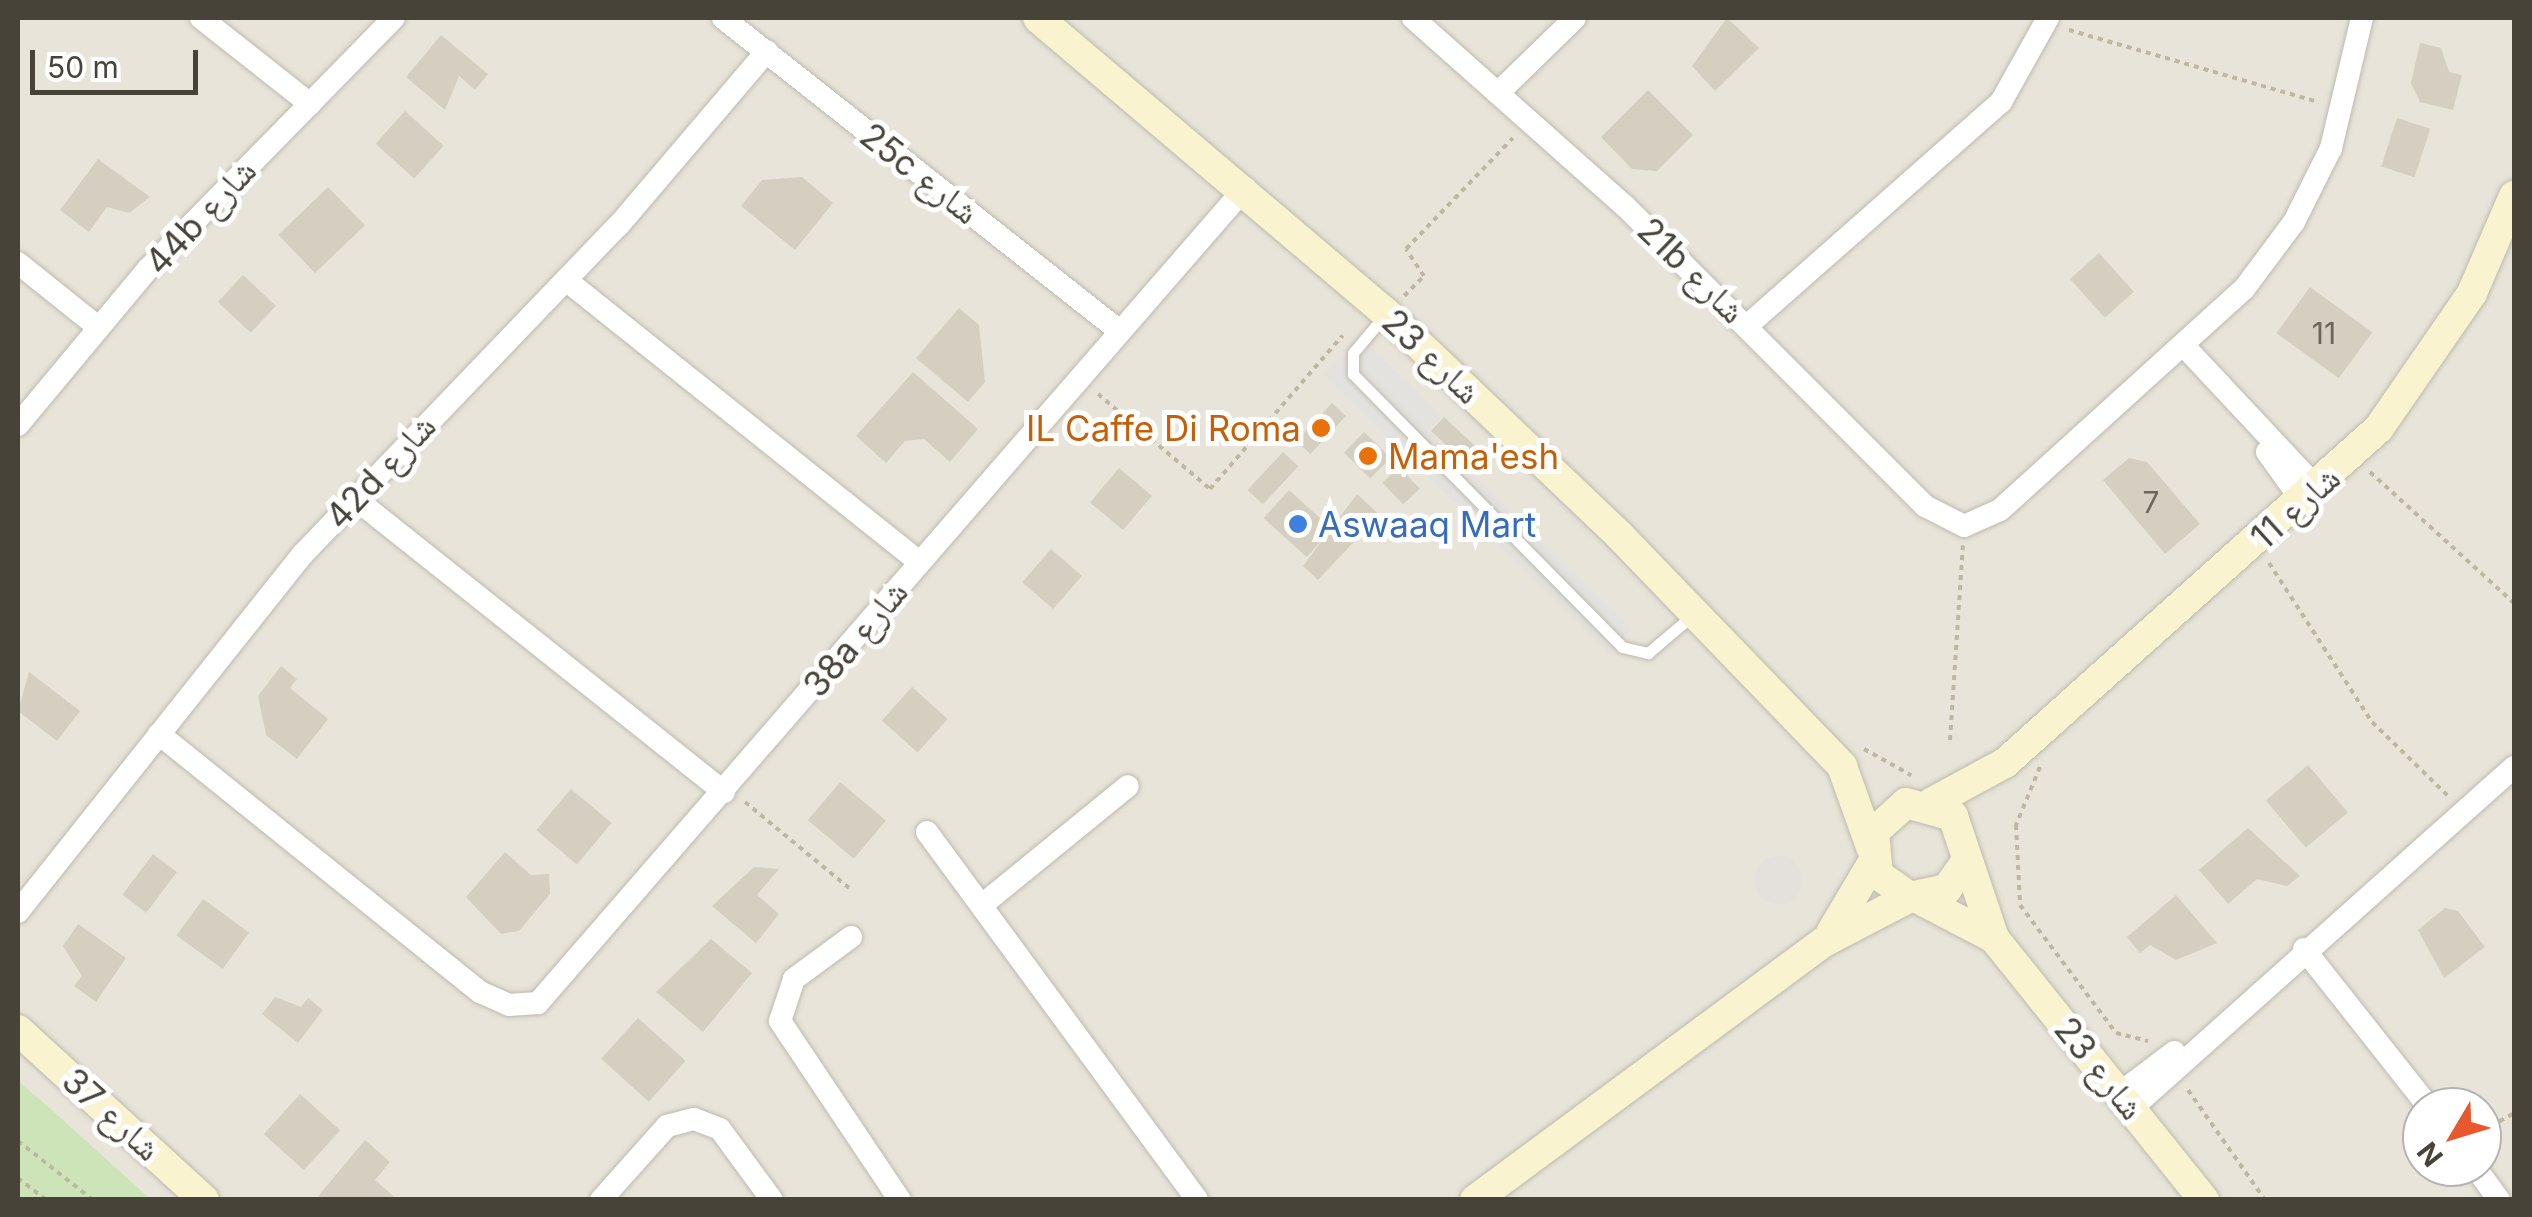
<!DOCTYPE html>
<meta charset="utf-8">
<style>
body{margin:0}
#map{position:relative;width:2532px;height:1217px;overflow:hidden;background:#f4f2eb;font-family:Inter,"Noto Naskh Arabic",sans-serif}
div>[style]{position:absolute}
.residential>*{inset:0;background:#e8e4d9}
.industrial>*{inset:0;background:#e4e1dc}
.round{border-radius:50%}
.green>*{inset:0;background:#cde4b8}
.parking>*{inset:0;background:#e3e2df}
.building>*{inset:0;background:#d5cfc1;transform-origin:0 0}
.path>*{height:4px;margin-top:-2px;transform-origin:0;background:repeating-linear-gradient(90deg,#bfb7a1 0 5px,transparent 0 10px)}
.roads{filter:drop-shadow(0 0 2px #bfbaae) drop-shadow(0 0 2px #bfbaae)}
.lane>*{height:11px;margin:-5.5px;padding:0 5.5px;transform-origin:5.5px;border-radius:5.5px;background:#fff}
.street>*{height:22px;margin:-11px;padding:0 11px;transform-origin:11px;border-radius:11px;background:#fff}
.secondary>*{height:30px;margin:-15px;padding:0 15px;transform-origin:15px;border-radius:15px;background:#faf3cf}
.dots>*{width:28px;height:28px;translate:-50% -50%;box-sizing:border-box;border:5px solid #fff;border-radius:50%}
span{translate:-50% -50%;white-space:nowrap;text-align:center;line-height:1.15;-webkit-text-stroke:10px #fff;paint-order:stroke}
.number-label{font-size:30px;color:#6b665b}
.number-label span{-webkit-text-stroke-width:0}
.street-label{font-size:35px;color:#484339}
.food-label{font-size:35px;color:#c56008}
.right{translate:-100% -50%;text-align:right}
.left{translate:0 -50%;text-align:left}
.shop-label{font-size:35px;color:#366cbe}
.frame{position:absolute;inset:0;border:20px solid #484339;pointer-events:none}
.north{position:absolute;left:2402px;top:1087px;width:100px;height:100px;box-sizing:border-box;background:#fff;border:2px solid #b6b4b0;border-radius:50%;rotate:232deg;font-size:28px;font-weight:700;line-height:40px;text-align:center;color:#484339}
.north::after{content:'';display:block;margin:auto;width:35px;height:45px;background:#e8582e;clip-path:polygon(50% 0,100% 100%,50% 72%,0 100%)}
.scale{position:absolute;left:30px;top:50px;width:168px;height:45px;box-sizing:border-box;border:5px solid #484339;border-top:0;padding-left:12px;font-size:30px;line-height:35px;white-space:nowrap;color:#484339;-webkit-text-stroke:8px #fff;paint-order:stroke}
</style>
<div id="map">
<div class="residential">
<i style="clip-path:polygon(evenodd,18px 18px,2514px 18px,2514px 1199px,18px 1199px,18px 18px,2422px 1107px,2482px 1107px,2482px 1167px,2422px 1167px,2422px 1107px)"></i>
</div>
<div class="industrial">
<i class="round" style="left:1754px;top:856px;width:48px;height:48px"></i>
</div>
<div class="green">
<i style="clip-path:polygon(18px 1081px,52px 1110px,150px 1199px,18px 1199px)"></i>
</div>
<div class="parking">
<i style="clip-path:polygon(1361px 337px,1442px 416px,1428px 431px,1632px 629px,1609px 653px,1324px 375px)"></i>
</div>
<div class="building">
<i style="clip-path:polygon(1727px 18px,1759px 48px,1715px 91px,1692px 66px)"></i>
<i style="clip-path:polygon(441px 35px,488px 74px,475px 90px,459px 76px,445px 110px,406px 77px)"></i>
<i style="clip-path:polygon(2420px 43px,2441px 48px,2449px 72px,2462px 75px,2453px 110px,2420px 102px,2411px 83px)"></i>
<i style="clip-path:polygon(1648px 90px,1693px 135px,1657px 171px,1632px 169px,1601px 137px)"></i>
<i style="left:405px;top:111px;width:52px;height:44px;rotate:42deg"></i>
<i style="left:2397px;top:118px;width:35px;height:51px;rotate:18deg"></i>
<i style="clip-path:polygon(98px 159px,150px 197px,129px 213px,107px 207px,89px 232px,60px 210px)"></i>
<i style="clip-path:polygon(802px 177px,833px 203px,795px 250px,741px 206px,762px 180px)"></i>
<i style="left:328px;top:187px;width:53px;height:69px;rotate:46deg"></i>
<i style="left:2099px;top:253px;width:52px;height:39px;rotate:48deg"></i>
<i style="left:243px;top:275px;width:45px;height:37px;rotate:43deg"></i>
<i style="left:2310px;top:287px;width:77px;height:57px;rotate:36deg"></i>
<i style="clip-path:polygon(959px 308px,979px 325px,985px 382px,968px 402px,916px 358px)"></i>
<i style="clip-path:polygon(913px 372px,978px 429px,950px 462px,924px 439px,905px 441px,886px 463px,856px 436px)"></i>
<i style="left:1332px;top:403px;width:19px;height:52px;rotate:43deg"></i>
<i style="left:1444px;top:417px;width:42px;height:19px;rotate:43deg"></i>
<i style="left:1364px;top:432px;width:37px;height:29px;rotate:44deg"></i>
<i style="left:1283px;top:452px;width:21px;height:52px;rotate:43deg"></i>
<i style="clip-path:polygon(2129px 458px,2147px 462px,2200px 524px,2165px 554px,2103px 480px)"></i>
<i style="left:1399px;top:467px;width:30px;height:23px;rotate:46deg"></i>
<i style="left:1119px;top:468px;width:43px;height:45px;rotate:40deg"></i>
<i style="left:1289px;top:490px;width:58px;height:38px;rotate:42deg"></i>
<i style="clip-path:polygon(1357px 494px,1387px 522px,1374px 537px,1366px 529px,1318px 580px,1303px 566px)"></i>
<i style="left:1051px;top:549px;width:41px;height:44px;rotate:41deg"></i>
<i style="clip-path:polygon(281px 666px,297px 679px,290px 688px,328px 719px,297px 759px,266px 735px,258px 696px)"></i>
<i style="clip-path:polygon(29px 672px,80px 711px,57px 741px,18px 711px)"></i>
<i style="left:912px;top:687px;width:48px;height:45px;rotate:42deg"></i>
<i style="left:2308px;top:765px;width:62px;height:55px;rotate:50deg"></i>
<i style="left:840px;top:782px;width:60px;height:50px;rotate:40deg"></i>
<i style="left:571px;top:789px;width:53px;height:54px;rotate:40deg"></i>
<i style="clip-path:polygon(2248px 828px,2300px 876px,2287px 886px,2257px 879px,2228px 904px,2199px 870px)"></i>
<i style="clip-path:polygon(505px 852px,531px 875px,549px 874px,550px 894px,519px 931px,501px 934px,466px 897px)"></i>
<i style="left:153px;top:854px;width:30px;height:51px;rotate:37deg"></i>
<i style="clip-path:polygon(754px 867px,779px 869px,757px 895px,779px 914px,756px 943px,712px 906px)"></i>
<i style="clip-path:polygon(2176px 895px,2217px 943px,2176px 960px,2150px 945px,2140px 953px,2127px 937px)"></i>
<i style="left:203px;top:899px;width:57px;height:45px;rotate:36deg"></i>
<i style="clip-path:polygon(2445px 908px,2458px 911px,2485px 947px,2444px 978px,2418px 930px)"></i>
<i style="clip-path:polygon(78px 924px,126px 958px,96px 1002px,74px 986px,82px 976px,63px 946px)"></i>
<i style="clip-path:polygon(711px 939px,752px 973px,703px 1032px,656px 992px)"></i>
<i style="clip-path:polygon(275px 997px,301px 1007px,308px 998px,323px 1010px,298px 1043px,262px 1014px)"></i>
<i style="left:638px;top:1018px;width:64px;height:55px;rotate:42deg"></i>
<i style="left:300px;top:1094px;width:54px;height:54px;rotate:42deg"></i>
<i style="clip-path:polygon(365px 1140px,390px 1162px,375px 1180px,398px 1200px,315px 1200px)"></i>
</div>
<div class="path">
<i style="left:2069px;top:30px;width:260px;rotate:16.1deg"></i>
<i style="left:1404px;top:296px;width:28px;rotate:-45deg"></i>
<i style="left:1424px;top:276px;width:32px;rotate:-124deg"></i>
<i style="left:1406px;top:249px;width:154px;rotate:-46.1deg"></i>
<i style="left:1098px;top:394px;width:147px;rotate:40.3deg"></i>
<i style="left:1210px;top:489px;width:203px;rotate:-49.2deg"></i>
<i style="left:2370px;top:472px;width:195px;rotate:42.3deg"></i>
<i style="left:2269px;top:563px;width:189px;rotate:57.1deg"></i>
<i style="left:2372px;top:722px;width:106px;rotate:44.2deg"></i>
<i style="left:1950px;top:740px;width:195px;rotate:-86.2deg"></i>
<i style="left:1864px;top:749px;width:54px;rotate:29deg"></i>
<i style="left:2040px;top:767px;width:63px;rotate:112.5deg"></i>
<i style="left:2016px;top:825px;width:80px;rotate:87.1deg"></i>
<i style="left:2020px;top:905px;width:160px;rotate:53.1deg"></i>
<i style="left:2116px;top:1033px;width:33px;rotate:14deg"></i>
<i style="left:745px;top:802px;width:135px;rotate:39.6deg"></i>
<i style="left:2188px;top:1090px;width:134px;rotate:55deg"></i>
<i style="left:2482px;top:1131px;width:37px;rotate:-29deg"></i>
<i style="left:18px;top:1141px;width:95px;rotate:38.2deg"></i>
<i style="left:18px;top:1178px;width:36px;rotate:38deg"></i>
</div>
<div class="roads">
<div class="lane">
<i style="left:1384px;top:316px;width:48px;rotate:130deg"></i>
<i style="left:1353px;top:353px;width:21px;rotate:90deg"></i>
<i style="left:1353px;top:374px;width:383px;rotate:45.4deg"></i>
<i style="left:1622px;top:647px;width:27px;rotate:13deg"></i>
<i style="left:1648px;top:653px;width:60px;rotate:-40.3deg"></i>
</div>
<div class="street">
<i style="left:201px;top:18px;width:139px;rotate:38.3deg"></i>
<i style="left:723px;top:18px;width:502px;rotate:38.29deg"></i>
<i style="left:1413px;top:18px;width:285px;rotate:41.6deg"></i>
<i style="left:1626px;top:207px;width:423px;rotate:45deg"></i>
<i style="left:1925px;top:506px;width:44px;rotate:27.1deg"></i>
<i style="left:1964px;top:526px;width:39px;rotate:-24deg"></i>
<i style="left:2000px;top:510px;width:329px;rotate:-42.2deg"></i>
<i style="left:2244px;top:289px;width:84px;rotate:-53.3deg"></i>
<i style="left:2294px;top:222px;width:83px;rotate:-63.4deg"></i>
<i style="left:2331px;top:148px;width:134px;rotate:-76.6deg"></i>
<i style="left:1499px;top:92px;width:106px;rotate:-44.2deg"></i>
<i style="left:18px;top:263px;width:102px;rotate:38.7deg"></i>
<i style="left:566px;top:280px;width:452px;rotate:38.6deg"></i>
<i style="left:1748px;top:325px;width:337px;rotate:-41.4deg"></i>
<i style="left:2001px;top:102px;width:96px;rotate:-60.8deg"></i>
<i style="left:2185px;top:347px;width:193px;rotate:46.9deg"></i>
<i style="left:18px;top:425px;width:203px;rotate:-50.2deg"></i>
<i style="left:148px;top:269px;width:351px;rotate:-45.6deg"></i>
<i style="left:2267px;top:452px;width:62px;rotate:54.2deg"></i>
<i style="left:353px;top:497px;width:474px;rotate:38.5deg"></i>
<i style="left:159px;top:734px;width:412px;rotate:38.8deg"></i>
<i style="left:480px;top:992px;width:32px;rotate:24deg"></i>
<i style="left:509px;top:1005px;width:29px;rotate:-4deg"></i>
<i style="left:538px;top:1003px;width:1079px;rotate:-49.06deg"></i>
<i style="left:927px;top:832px;width:456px;rotate:53.7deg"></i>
<i style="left:982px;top:905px;width:188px;rotate:-39.2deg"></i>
<i style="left:18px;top:912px;width:458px;rotate:-51.5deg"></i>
<i style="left:303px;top:554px;width:456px;rotate:-46.2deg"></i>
<i style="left:619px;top:225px;width:228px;rotate:-49.6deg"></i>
<i style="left:851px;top:937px;width:71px;rotate:143.6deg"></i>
<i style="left:794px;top:979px;width:44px;rotate:108.4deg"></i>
<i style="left:780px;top:1021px;width:216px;rotate:56.2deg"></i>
<i style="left:2304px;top:949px;width:201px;rotate:51.7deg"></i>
<i style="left:2120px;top:1093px;width:68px;rotate:-37.2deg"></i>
<i style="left:2132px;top:1108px;width:512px;rotate:-41.75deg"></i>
<i style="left:2475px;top:1167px;width:41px;rotate:54deg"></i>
<i style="left:601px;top:1200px;width:99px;rotate:-48.3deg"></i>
<i style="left:667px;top:1126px;width:28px;rotate:-15deg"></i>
<i style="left:694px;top:1119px;width:28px;rotate:21deg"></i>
<i style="left:720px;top:1129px;width:88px;rotate:53.8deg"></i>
</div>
<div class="secondary">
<i style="left:1038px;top:18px;width:456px;rotate:40.3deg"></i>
<i style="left:1386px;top:313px;width:323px;rotate:43.6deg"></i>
<i style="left:1620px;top:536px;width:320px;rotate:46deg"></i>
<i style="left:1842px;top:766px;width:86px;rotate:70.3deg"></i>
<i style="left:1931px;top:803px;width:84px;rotate:-28.4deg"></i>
<i style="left:2005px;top:763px;width:502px;rotate:-41.85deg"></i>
<i style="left:2379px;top:428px;width:164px;rotate:-55.4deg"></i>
<i style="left:2472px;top:293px;width:106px;rotate:-66.6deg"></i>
<i style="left:1965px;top:863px;width:32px;rotate:125deg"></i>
<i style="left:1947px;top:889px;width:38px;rotate:168deg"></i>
<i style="left:1910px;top:897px;width:39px;rotate:-145deg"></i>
<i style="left:1878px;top:875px;width:43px;rotate:-95.3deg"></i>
<i style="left:1874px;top:832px;width:43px;rotate:-42.2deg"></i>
<i style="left:1906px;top:803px;width:49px;rotate:15.5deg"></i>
<i style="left:1953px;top:816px;width:129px;rotate:71.4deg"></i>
<i style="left:1917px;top:898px;width:87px;rotate:27.5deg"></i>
<i style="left:1994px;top:938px;width:336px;rotate:51.3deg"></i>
<i style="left:1831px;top:933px;width:82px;rotate:-59.4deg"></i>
<i style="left:18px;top:1030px;width:252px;rotate:42.4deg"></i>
<i style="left:1475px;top:1200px;width:434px;rotate:-36.5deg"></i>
<i style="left:1824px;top:942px;width:97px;rotate:-27.6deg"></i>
</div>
</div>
<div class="dots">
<i style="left:1321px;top:428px;background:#e8710a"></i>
<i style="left:1368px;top:456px;background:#e8710a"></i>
<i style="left:1298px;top:524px;background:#3f7fe0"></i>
</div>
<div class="number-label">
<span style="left:2324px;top:333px">11</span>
<span style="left:2151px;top:502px">7</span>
</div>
<div class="street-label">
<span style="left:920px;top:173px;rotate:38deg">25c شارع</span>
<span style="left:200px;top:216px;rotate:-47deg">44b شارع</span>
<span style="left:1692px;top:270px;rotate:44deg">21b شارع</span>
<span style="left:1432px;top:356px;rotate:43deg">شارع 23</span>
<span style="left:380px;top:471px;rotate:-47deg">42d شارع</span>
<span style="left:2295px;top:507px;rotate:-42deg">شارع 11</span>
<span style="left:855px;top:638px;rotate:-50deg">38a شارع</span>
<span style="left:2100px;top:1068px;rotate:51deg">شارع 23</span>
<span style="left:112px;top:1114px;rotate:42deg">شارع 37</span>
</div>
<div class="food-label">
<span class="right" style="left:1301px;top:428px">IL Caffe Di Roma</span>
<span class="left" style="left:1388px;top:456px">Mama'esh</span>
</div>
<div class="shop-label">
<span class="left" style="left:1318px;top:524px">Aswaaq Mart</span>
</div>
<div class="frame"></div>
<div class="north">N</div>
<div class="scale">50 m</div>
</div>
